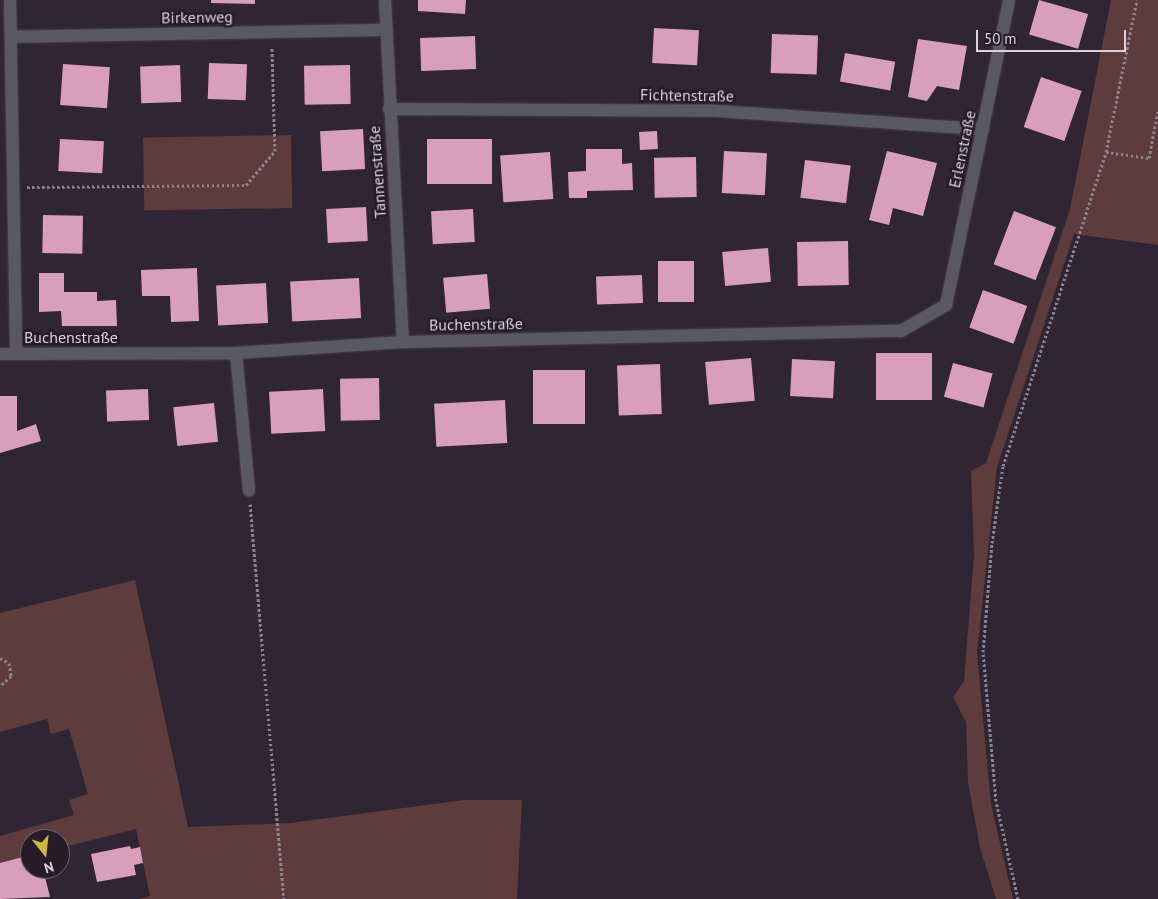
<!DOCTYPE html>
<meta charset="utf-8">
<style>
body{margin:0}
#map{position:relative;width:1158px;height:899px;overflow:hidden;background:#302532;font-family:"PT Sans",sans-serif}
div>[style]{position:absolute}
.green>*{inset:0;background:#5e3b3c;transform-origin:0 0}
.building>*{inset:0;background:#d99eba;transform-origin:0 0}
.path>*{height:3px;margin-top:-1.5px;transform-origin:0;background:repeating-linear-gradient(90deg,#8c838d 0 2.5px,transparent 0 5px)}
.roads{filter:drop-shadow(0 0 1px #4b414d) drop-shadow(0 0 1px #4b414d)}
.minor>*{height:12px;margin:-6px;padding:0 6px;transform-origin:6px;border-radius:6px;background:#5a5961}
span{translate:-50% -50%;white-space:nowrap;text-align:center;line-height:1.15;-webkit-text-stroke:5px #261c28;paint-order:stroke}
.street-label{font-size:16px;color:#dad3db}
.north{position:absolute;left:20px;top:829px;width:50px;height:50px;box-sizing:border-box;background:#261c28;border:1px solid #6e6570;border-radius:50%;rotate:164deg;font-size:14px;font-weight:700;line-height:20px;text-align:center;color:#dad3db}
.north::after{content:'';display:block;margin:auto;width:18px;height:22px;background:#caba3a;clip-path:polygon(50% 0,100% 100%,50% 72%,0 100%)}
.scale{position:absolute;left:976px;top:30px;width:150px;height:22px;box-sizing:border-box;border:2px solid #dad3db;border-top:0;padding-left:6px;font-size:15px;line-height:18px;white-space:nowrap;color:#dad3db;-webkit-text-stroke:4px #261c28;paint-order:stroke}
</style>
<div id="map">
<div class="green">
<i style="clip-path:polygon(1111px 0,1158px 0,1158px 245px,1074px 234px,997px 467px,977px 653px,991px 804px,1013px 899px,996px 899px,980px 848px,968px 782px,966px 722px,953px 697px,964px 681px,974px 555px,971px 471px,986px 463px,1070px 209px)"></i>
<i style="left:291px;top:135px;width:73px;height:148px;rotate:89deg"></i>
<i style="clip-path:polygon(135px 580px,188px 827px,290px 823px,464px 800px,522px 800px,517px 899px,139px 899px,150px 896px,136px 829px,60px 848px,60px 839px,30px 839px,30px 855px,0 863px,0 836px,74px 815px,69px 800px,88px 794px,69px 729px,51px 734px,47px 719px,0 732px,0 613px)"></i>
</div>
<div class="building">
<i style="clip-path:polygon(211px 0,255px 0,255px 4px,211px 3px)"></i>
<i style="clip-path:polygon(418px 0,466px 0,465px 14px,418px 11px)"></i>
<i style="left:1039px;top:0;width:51px;height:36px;rotate:16deg"></i>
<i style="left:654px;top:28px;width:45px;height:35px;rotate:3deg"></i>
<i style="left:772px;top:34px;width:46px;height:39px;rotate:2deg"></i>
<i style="left:475px;top:36px;width:33px;height:55px;rotate:88deg"></i>
<i style="clip-path:polygon(918px 39px,967px 46px,959px 90px,937px 86px,927px 101px,908px 97px)"></i>
<i style="left:845px;top:53px;width:51px;height:29px;rotate:10deg"></i>
<i style="left:209px;top:63px;width:38px;height:36px;rotate:2deg"></i>
<i style="left:63px;top:64px;width:47px;height:41px;rotate:4deg"></i>
<i style="left:180px;top:65px;width:37px;height:40px;rotate:88deg"></i>
<i style="left:350px;top:65px;width:39px;height:46px;rotate:89deg"></i>
<i style="left:1041px;top:77px;width:43px;height:53px;rotate:19deg"></i>
<i style="left:363px;top:129px;width:40px;height:43px;rotate:87deg"></i>
<i style="left:657px;top:131px;width:18px;height:18px;rotate:87deg"></i>
<i style="left:60px;top:139px;width:44px;height:32px;rotate:3deg"></i>
<i style="left:427px;top:139px;width:65px;height:45px"></i>
<i style="clip-path:polygon(586px 149px,622px 149px,622px 164px,632px 163px,633px 190px,587px 191px,587px 198px,569px 198px,568px 172px,586px 171px)"></i>
<i style="left:724px;top:151px;width:43px;height:42px;rotate:3deg"></i>
<i style="clip-path:polygon(887px 151px,937px 163px,923px 216px,893px 208px,889px 225px,869px 220px)"></i>
<i style="left:550px;top:152px;width:47px;height:50px;rotate:86deg"></i>
<i style="left:696px;top:157px;width:40px;height:42px;rotate:89deg"></i>
<i style="left:805px;top:160px;width:46px;height:38px;rotate:7deg"></i>
<i style="left:366px;top:207px;width:34px;height:40px;rotate:87deg"></i>
<i style="left:473px;top:209px;width:33px;height:42px;rotate:87deg"></i>
<i style="left:1014px;top:211px;width:45px;height:57px;rotate:21deg"></i>
<i style="left:43px;top:215px;width:40px;height:38px;rotate:1deg"></i>
<i style="left:848px;top:241px;width:44px;height:51px;rotate:89deg"></i>
<i style="left:768px;top:248px;width:34px;height:46px;rotate:85deg"></i>
<i style="left:658px;top:261px;width:36px;height:41px"></i>
<i style="clip-path:polygon(197px 268px,199px 321px,171px 322px,170px 296px,142px 296px,141px 270px)"></i>
<i style="clip-path:polygon(39px 273px,64px 273px,64px 292px,97px 292px,97px 301px,116px 300px,117px 326px,62px 326px,61px 311px,39px 312px)"></i>
<i style="left:487px;top:274px;width:35px;height:44px;rotate:85deg"></i>
<i style="left:642px;top:275px;width:28px;height:46px;rotate:88deg"></i>
<i style="left:359px;top:278px;width:40px;height:69px;rotate:87deg"></i>
<i style="left:266px;top:283px;width:40px;height:50px;rotate:87deg"></i>
<i style="left:983px;top:290px;width:47px;height:40px;rotate:20deg"></i>
<i style="left:876px;top:353px;width:56px;height:47px"></i>
<i style="left:751px;top:358px;width:43px;height:46px;rotate:85deg"></i>
<i style="left:792px;top:359px;width:43px;height:37px;rotate:3deg"></i>
<i style="left:953px;top:363px;width:41px;height:35px;rotate:15deg"></i>
<i style="left:660px;top:364px;width:50px;height:43px;rotate:88deg"></i>
<i style="left:533px;top:370px;width:52px;height:54px"></i>
<i style="left:379px;top:378px;width:42px;height:39px;rotate:89deg"></i>
<i style="left:148px;top:389px;width:31px;height:42px;rotate:88deg"></i>
<i style="left:323px;top:389px;width:42px;height:54px;rotate:87deg"></i>
<i style="clip-path:polygon(0 396px,17px 396px,17px 431px,36px 424px,41px 441px,0 453px)"></i>
<i style="left:505px;top:400px;width:43px;height:71px;rotate:87deg"></i>
<i style="left:214px;top:403px;width:39px;height:41px;rotate:84deg"></i>
<i style="clip-path:polygon(130px 846px,131px 849px,140px 847px,143px 863px,134px 865px,136px 875px,97px 882px,91px 854px)"></i>
<i style="clip-path:polygon(30px 855px,30px 869px,43px 869px,50px 897px,0 899px,0 863px)"></i>
</div>
<div class="path">
<i style="left:1106px;top:152px;width:43px;rotate:7.9deg"></i>
<i style="left:1149px;top:158px;width:48px;rotate:-79.2deg"></i>
<i style="left:27px;top:187px;width:219px;rotate:-0.5deg"></i>
<i style="left:246px;top:185px;width:45px;rotate:-49.5deg"></i>
<i style="left:275px;top:151px;width:103px;rotate:-91.7deg"></i>
<i style="left:250px;top:504px;width:396px;rotate:85.1deg"></i>
<i style="left:0;top:658px;width:10px;rotate:29deg"></i>
<i style="left:9px;top:663px;width:13px;rotate:81deg"></i>
<i style="left:11px;top:676px;width:15px;rotate:138deg"></i>
<i style="left:1018px;top:899px;width:100px;rotate:-102.7deg"></i>
<i style="left:996px;top:801px;width:150px;rotate:-95deg"></i>
<i style="left:983px;top:652px;width:109px;rotate:-85.3deg"></i>
<i style="left:992px;top:543px;width:78px;rotate:-81.9deg"></i>
<i style="left:1003px;top:466px;width:330px;rotate:-71.8deg"></i>
<i style="left:1106px;top:152px;width:155px;rotate:-78.5deg"></i>
</div>
<div class="roads">
<div class="minor">
<i style="left:10px;top:0;width:353px;rotate:89deg"></i>
<i style="left:385px;top:0;width:342px;rotate:87deg"></i>
<i style="left:11px;top:37px;width:373px;rotate:-1.1deg"></i>
<i style="left:389px;top:109px;width:328px;rotate:0.3deg"></i>
<i style="left:717px;top:111px;width:267px;rotate:3.9deg"></i>
<i style="left:236px;top:353px;width:138px;rotate:84.6deg"></i>
<i style="left:0;top:354px;width:236px;rotate:-0.2deg"></i>
<i style="left:236px;top:353px;width:167px;rotate:-3.8deg"></i>
<i style="left:403px;top:342px;width:498px;rotate:-1.3deg"></i>
<i style="left:901px;top:331px;width:52px;rotate:-30deg"></i>
<i style="left:946px;top:305px;width:311px;rotate:-78.3deg"></i>
</div>
</div>
<div class="street-label">
<span style="left:197px;top:17px;rotate:-1deg">Birkenweg</span>
<span style="left:687px;top:95px;rotate:1deg">Fichtenstraße</span>
<span style="left:962px;top:149px;rotate:-78deg">Erlenstraße</span>
<span style="left:377px;top:172px;rotate:-94deg">Tannenstraße</span>
<span style="left:476px;top:324px;rotate:-1deg">Buchenstraße</span>
<span style="left:71px;top:337px">Buchenstraße</span>
</div>
<div class="north">N</div>
<div class="scale">50 m</div>
</div>
